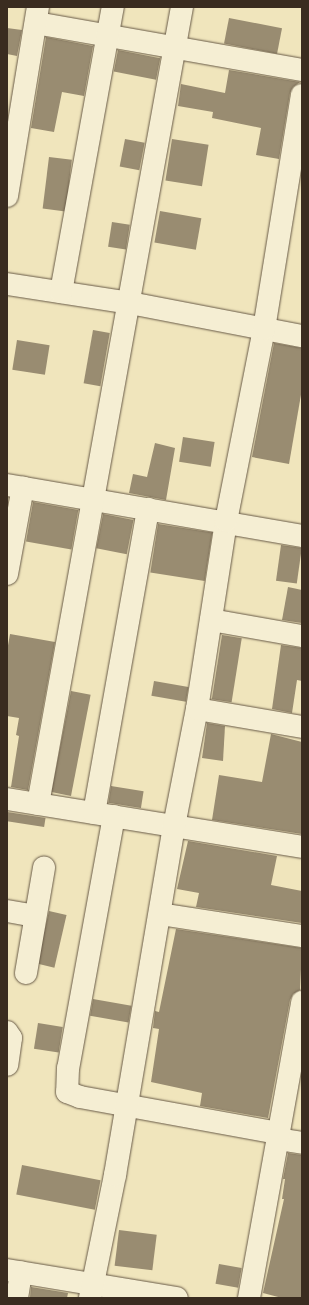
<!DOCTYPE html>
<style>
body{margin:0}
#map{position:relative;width:309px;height:1305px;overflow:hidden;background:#f0e5bc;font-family:"IM FELL DW Pica",serif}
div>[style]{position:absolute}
.building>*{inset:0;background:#998c71;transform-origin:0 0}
.roads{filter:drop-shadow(0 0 1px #685a47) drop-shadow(0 0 1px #685a47)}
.street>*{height:22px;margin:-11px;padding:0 11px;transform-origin:11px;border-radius:11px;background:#f5eed3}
span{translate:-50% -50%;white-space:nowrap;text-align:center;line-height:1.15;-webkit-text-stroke:3px #f5eed3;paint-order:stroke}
.frame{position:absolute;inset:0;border:8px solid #3a2c20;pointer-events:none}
</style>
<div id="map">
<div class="building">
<i style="left:229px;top:18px;width:54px;height:26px;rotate:11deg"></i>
<i style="clip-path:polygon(7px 28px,22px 30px,17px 56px,7px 54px)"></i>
<i style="clip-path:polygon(46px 37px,93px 46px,84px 96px,62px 92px,54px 132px,31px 128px)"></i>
<i style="left:118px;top:50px;width:43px;height:22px;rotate:11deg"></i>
<i style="clip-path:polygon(229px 70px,300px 82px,293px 87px,290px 93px,279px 159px,256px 155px,261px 128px,212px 118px,213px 112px,178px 106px,181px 84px,225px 93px)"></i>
<i style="left:125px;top:139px;width:20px;height:28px;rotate:11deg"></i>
<i style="left:172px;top:139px;width:37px;height:42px;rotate:9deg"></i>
<i style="left:49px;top:157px;width:23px;height:52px;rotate:7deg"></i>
<i style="left:160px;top:211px;width:42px;height:32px;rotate:10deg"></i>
<i style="left:112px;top:222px;width:18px;height:25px;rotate:9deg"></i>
<i style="left:93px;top:330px;width:17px;height:54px;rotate:10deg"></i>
<i style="left:17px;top:340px;width:33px;height:30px;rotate:9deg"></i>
<i style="clip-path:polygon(274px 343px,302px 348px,302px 389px,289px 464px,252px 457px)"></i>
<i style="left:183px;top:437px;width:32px;height:25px;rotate:9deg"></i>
<i style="clip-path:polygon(155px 443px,175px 448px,166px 500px,129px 493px,133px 474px,147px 477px)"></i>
<i style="left:33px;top:502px;width:46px;height:40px;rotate:10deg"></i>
<i style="left:103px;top:514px;width:31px;height:35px;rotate:11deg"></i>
<i style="left:158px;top:524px;width:55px;height:49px;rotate:9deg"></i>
<i style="left:281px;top:545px;width:21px;height:36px;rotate:8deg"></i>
<i style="clip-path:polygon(288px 587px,302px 590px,302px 623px,282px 620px)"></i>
<i style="clip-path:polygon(10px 634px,55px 642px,28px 790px,11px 787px,19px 736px,16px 735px,19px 718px,7px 716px,7px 651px)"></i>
<i style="left:222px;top:635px;width:20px;height:65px;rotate:9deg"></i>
<i style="clip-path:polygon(281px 645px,302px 648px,302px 681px,297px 680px,292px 713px,272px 709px)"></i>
<i style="left:154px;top:681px;width:35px;height:15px;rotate:10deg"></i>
<i style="left:71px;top:691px;width:20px;height:103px;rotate:11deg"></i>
<i style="clip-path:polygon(207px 723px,225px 726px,223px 761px,202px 758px)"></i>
<i style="clip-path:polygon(271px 734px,302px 742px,302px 834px,212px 820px,219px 775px,262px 782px)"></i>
<i style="left:111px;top:786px;width:33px;height:17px;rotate:9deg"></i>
<i style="left:7px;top:812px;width:39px;height:9px;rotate:9deg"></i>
<i style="clip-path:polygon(188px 841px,277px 856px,271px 885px,302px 891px,302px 923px,196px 907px,199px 893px,177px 889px)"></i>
<i style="left:49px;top:911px;width:18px;height:54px;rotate:13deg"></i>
<i style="clip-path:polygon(176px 929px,302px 948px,300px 990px,293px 994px,290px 1000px,268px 1118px,200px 1106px,202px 1093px,151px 1082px,159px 1029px,153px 1028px,155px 1011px,159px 1012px)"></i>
<i style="left:93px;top:999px;width:39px;height:17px;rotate:10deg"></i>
<i style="left:38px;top:1023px;width:25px;height:26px;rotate:9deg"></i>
<i style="clip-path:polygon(288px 1153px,302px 1155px,302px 1298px,282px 1298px,263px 1293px,284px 1199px,282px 1199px,285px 1179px,283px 1179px)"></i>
<i style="left:22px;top:1165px;width:80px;height:30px;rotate:11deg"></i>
<i style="left:119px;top:1230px;width:38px;height:36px;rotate:7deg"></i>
<i style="left:219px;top:1264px;width:23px;height:20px;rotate:10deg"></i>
<i style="clip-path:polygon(31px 1287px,68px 1293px,67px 1298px,30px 1298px)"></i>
</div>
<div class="roads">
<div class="street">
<i style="left:36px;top:23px;width:270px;rotate:10deg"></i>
<i style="left:7px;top:196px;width:192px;rotate:-80.7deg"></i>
<i style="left:7px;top:284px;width:124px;rotate:8.8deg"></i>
<i style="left:130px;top:303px;width:175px;rotate:10.9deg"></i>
<i style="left:61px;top:292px;width:290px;rotate:-79.7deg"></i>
<i style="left:7px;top:485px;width:299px;rotate:9.8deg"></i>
<i style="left:7px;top:574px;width:88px;rotate:-79.6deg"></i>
<i style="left:211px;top:620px;width:92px;rotate:10deg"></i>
<i style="left:197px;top:709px;width:107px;rotate:9.7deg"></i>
<i style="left:7px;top:799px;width:299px;rotate:9.2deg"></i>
<i style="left:38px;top:804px;width:810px;rotate:-79.76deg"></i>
<i style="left:94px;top:813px;width:309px;rotate:-79.9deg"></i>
<i style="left:114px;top:816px;width:256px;rotate:100.3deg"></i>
<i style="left:68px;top:1068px;width:24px;rotate:92deg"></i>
<i style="left:67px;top:1092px;width:14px;rotate:21deg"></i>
<i style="left:80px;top:1097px;width:202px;rotate:10.3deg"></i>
<i style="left:7px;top:911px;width:28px;rotate:10deg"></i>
<i style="left:160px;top:914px;width:144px;rotate:8.8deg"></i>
<i style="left:26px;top:973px;width:107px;rotate:-80.3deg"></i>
<i style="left:7px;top:1032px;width:7px;rotate:56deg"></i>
<i style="left:11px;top:1038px;width:27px;rotate:98deg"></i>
<i style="left:278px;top:1139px;width:24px;rotate:9deg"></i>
<i style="left:7px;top:1270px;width:172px;rotate:9.4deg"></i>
<i style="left:17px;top:1298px;width:26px;rotate:-81deg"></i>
<i style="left:90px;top:1298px;width:126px;rotate:-78.5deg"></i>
<i style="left:115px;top:1175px;width:354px;rotate:-80.4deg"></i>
<i style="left:174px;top:826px;width:119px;rotate:-78.9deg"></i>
<i style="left:197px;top:709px;width:190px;rotate:-81.2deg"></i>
<i style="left:226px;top:521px;width:196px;rotate:-78.8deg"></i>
<i style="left:264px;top:329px;width:237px;rotate:-80.8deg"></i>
<i style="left:249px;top:1298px;width:301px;rotate:-79.8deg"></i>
</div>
</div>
<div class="frame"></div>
</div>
